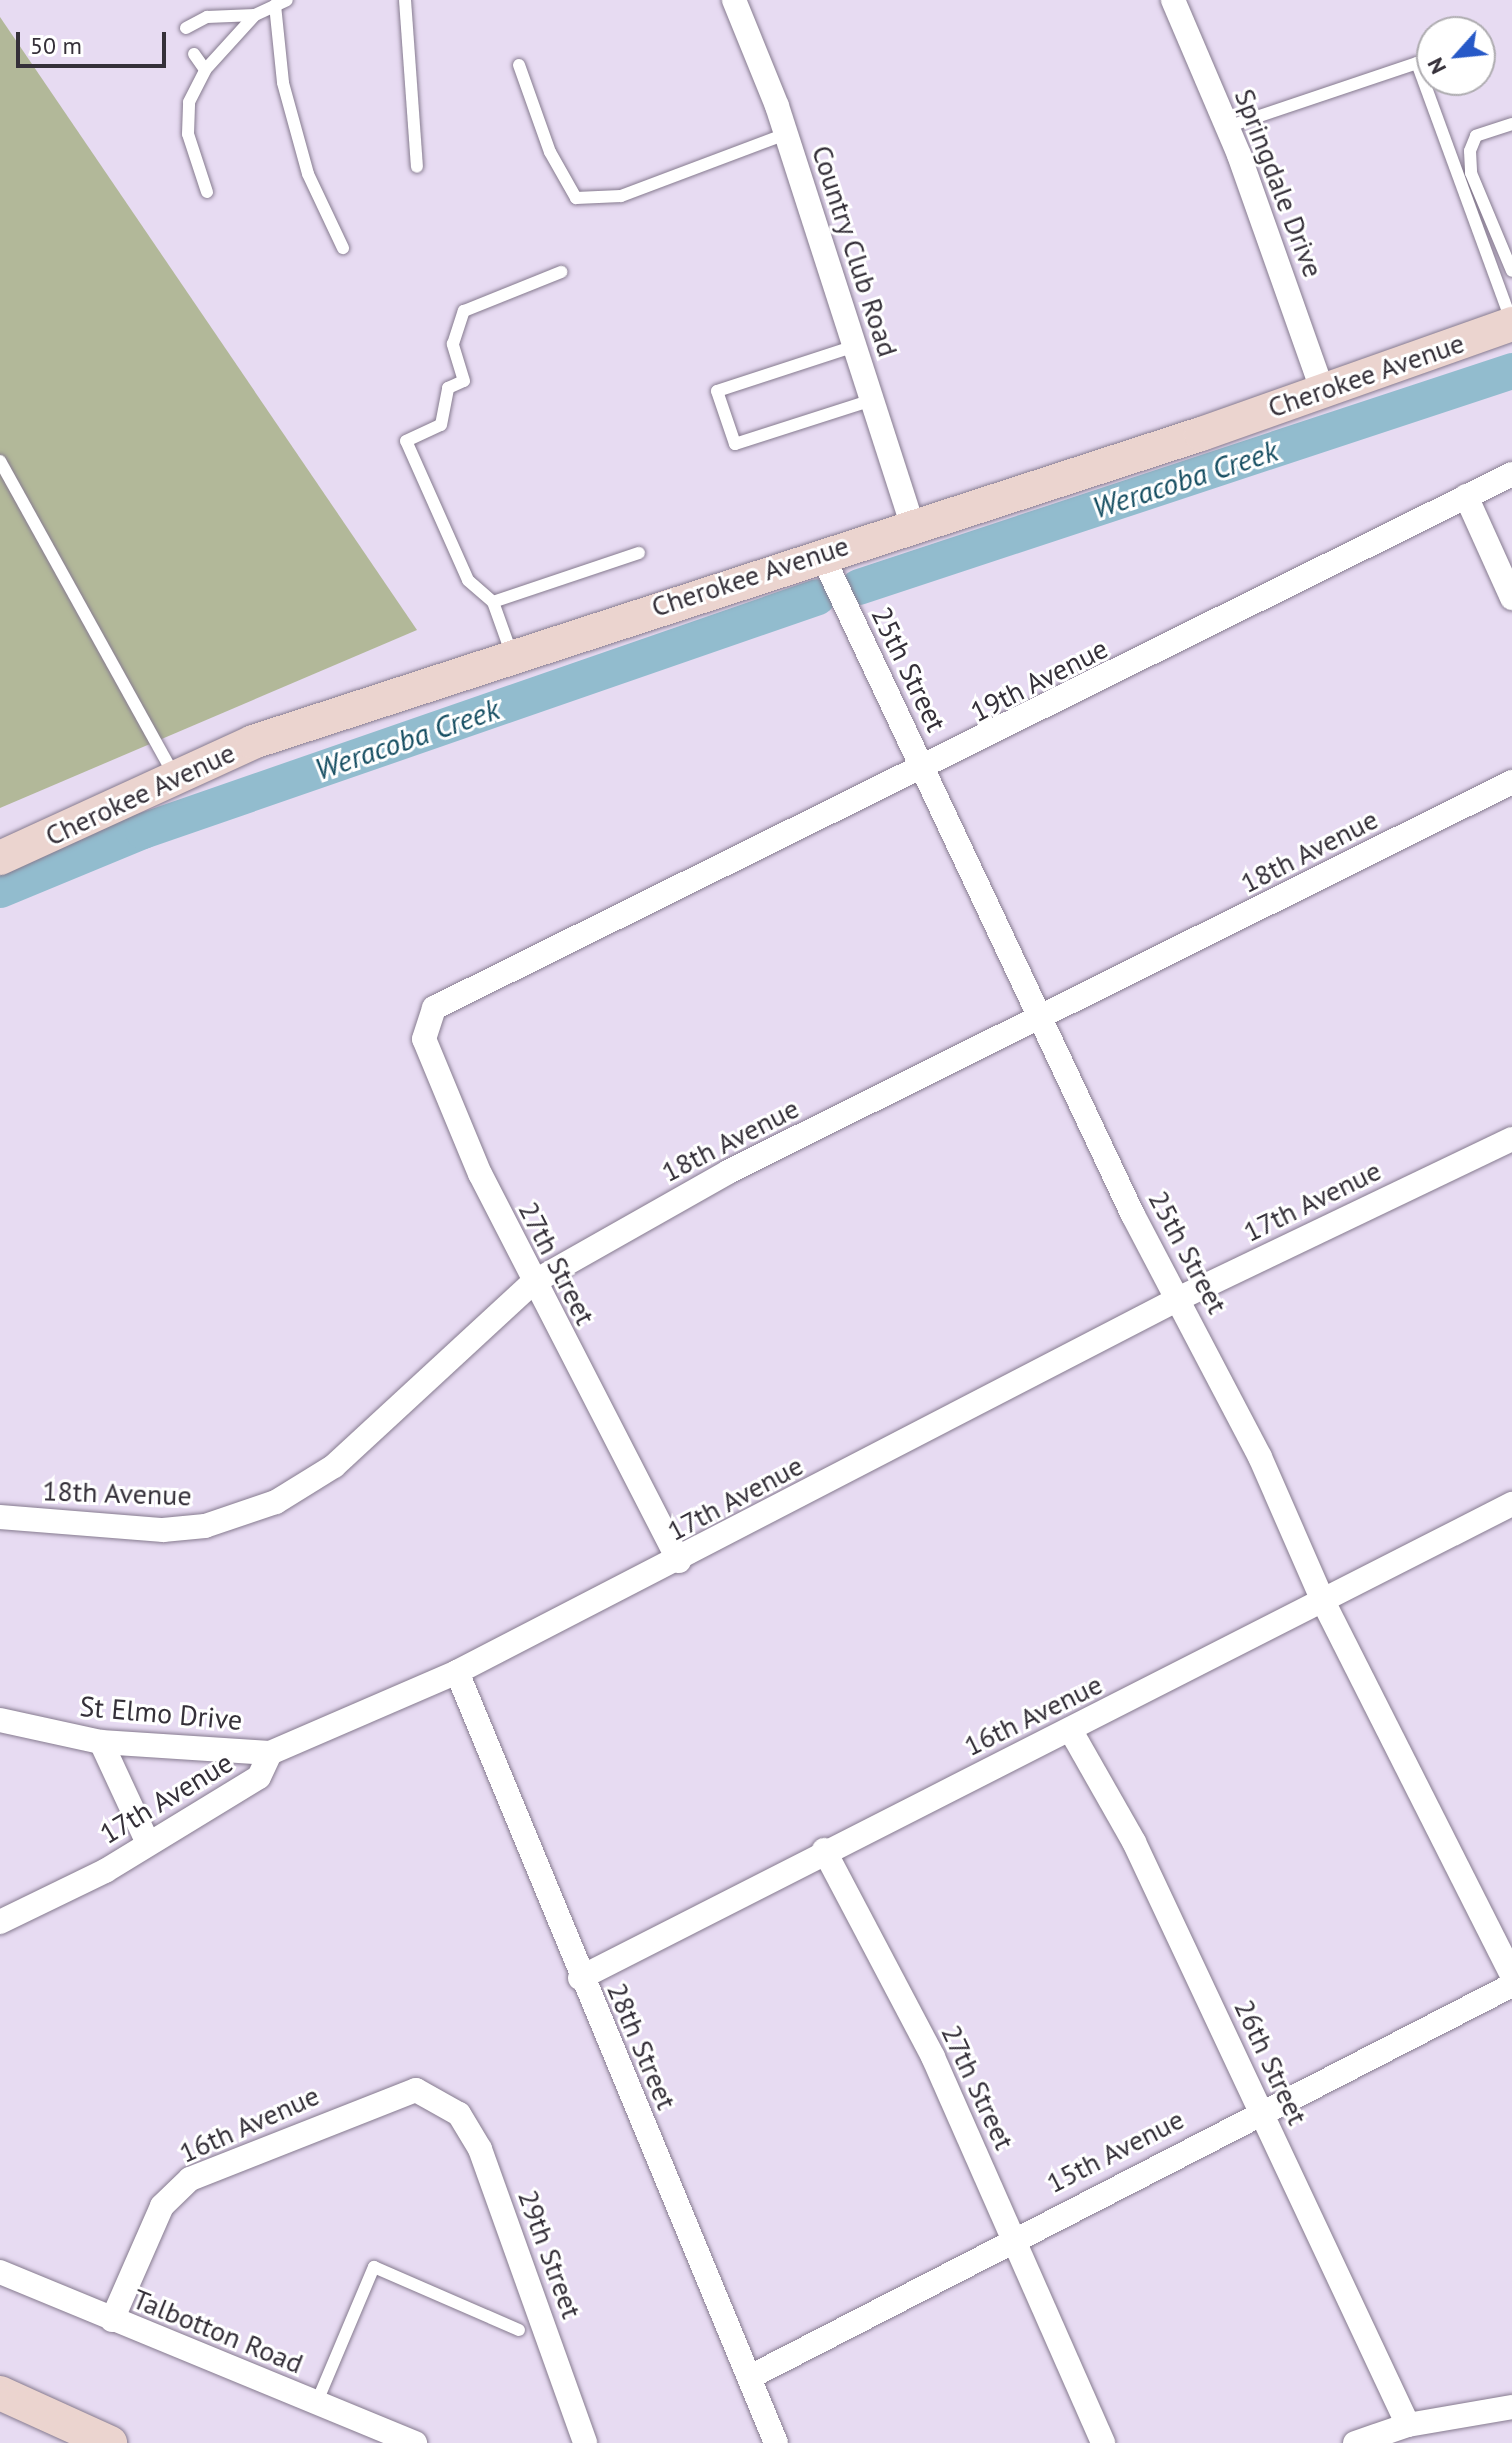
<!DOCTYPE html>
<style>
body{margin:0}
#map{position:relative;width:1512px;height:2443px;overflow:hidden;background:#e7dbf2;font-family:"PT Sans",sans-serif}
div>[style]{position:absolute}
.green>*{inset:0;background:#b2b899}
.river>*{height:36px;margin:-18px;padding:0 18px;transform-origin:18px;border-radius:18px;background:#92bcce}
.roads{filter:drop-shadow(0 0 2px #867b8f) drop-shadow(0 0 2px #867b8f)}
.lane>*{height:12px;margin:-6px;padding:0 6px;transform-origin:6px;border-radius:6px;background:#fff}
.street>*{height:24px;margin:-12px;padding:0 12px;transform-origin:12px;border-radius:12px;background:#fff}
.secondary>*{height:34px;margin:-17px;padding:0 17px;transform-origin:17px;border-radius:17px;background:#ebd4cf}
span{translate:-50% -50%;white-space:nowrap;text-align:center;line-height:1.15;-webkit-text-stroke:6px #fff;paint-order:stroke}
.street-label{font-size:28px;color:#353039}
.water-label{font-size:30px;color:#164e62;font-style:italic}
.north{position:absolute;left:1416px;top:16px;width:80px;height:80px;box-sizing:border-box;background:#fff;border:2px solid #aeacb0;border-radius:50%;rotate:243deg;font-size:22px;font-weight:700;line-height:32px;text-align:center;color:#353039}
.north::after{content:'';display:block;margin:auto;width:28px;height:36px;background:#2759c7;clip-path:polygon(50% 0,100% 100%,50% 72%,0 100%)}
.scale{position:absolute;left:16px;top:32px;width:150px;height:36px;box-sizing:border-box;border:4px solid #353039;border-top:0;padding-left:10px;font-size:24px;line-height:28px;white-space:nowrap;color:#353039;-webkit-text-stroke:6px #fff;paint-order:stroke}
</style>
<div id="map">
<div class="green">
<i style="clip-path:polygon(0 17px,417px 630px,0 808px)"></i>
</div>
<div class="river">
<i style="left:859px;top:587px;width:688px;rotate:-18.3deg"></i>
<i style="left:0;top:890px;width:155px;rotate:-22.4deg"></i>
<i style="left:143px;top:831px;width:714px;rotate:-19.12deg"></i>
</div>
<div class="roads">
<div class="lane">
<i style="left:405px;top:0;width:167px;rotate:85.9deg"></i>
<i style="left:275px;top:5px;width:78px;rotate:84.1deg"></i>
<i style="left:283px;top:83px;width:94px;rotate:74.6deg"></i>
<i style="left:308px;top:174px;width:82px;rotate:64.7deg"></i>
<i style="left:186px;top:28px;width:24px;rotate:-28deg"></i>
<i style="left:207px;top:17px;width:48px;rotate:-2.4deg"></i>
<i style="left:194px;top:54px;width:19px;rotate:55deg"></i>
<i style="left:519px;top:65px;width:92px;rotate:70.4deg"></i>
<i style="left:550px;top:152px;width:53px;rotate:60.5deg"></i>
<i style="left:576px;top:198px;width:45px;rotate:-2.5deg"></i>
<i style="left:621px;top:196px;width:176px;rotate:-20.6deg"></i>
<i style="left:1512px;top:124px;width:38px;rotate:162deg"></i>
<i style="left:1476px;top:136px;width:16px;rotate:112deg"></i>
<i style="left:1470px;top:151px;width:22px;rotate:87deg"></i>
<i style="left:1471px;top:173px;width:106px;rotate:67.3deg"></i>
<i style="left:1227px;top:127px;width:200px;rotate:-18.6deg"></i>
<i style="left:1417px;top:63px;width:277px;rotate:69.9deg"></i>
<i style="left:207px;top:192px;width:61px;rotate:-108.1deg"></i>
<i style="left:188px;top:134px;width:32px;rotate:-88deg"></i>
<i style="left:189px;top:102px;width:36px;rotate:-63deg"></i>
<i style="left:205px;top:70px;width:74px;rotate:-47.7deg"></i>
<i style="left:255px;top:15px;width:35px;rotate:-25deg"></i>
<i style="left:855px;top:346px;width:145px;rotate:161.9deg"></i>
<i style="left:717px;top:391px;width:56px;rotate:71.2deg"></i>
<i style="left:735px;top:444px;width:144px;rotate:-17.8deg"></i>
<i style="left:0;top:461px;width:361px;rotate:61deg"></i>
<i style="left:493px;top:602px;width:33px;rotate:-139deg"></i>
<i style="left:468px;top:580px;width:152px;rotate:-114deg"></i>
<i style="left:406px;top:441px;width:38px;rotate:-25deg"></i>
<i style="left:441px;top:425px;width:38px;rotate:-79deg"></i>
<i style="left:448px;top:388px;width:17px;rotate:-24deg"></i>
<i style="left:464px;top:381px;width:39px;rotate:-107deg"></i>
<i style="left:453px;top:344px;width:35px;rotate:-72deg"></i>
<i style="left:464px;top:311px;width:105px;rotate:-21.9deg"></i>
<i style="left:512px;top:655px;width:56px;rotate:-109.7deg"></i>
<i style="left:493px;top:602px;width:154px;rotate:-18.6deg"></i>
<i style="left:316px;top:2404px;width:149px;rotate:-67.1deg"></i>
<i style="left:374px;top:2267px;width:158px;rotate:23.5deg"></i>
</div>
<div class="street">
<i style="left:734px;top:0;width:114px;rotate:67.9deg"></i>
<i style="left:777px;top:106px;width:439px;rotate:72.1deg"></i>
<i style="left:1173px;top:0;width:168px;rotate:66.9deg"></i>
<i style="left:1239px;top:155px;width:248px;rotate:70.5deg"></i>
<i style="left:1466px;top:496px;width:112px;rotate:65.7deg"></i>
<i style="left:821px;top:553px;width:732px;rotate:64.77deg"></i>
<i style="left:1133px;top:1215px;width:273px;rotate:62.3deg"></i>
<i style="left:1260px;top:1457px;width:155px;rotate:66.4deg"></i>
<i style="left:1322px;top:1599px;width:421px;rotate:63.2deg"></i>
<i style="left:0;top:1517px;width:164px;rotate:4.6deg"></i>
<i style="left:163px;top:1530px;width:42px;rotate:-5.4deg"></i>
<i style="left:205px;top:1526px;width:75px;rotate:-18.7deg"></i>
<i style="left:276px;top:1502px;width:68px;rotate:-31.8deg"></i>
<i style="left:334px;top:1466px;width:270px;rotate:-42.7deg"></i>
<i style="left:532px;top:1283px;width:225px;rotate:-29.5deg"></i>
<i style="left:728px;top:1172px;width:876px;rotate:-26.45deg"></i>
<i style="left:679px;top:1561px;width:435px;rotate:-117.2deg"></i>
<i style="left:480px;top:1174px;width:146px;rotate:-112.5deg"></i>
<i style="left:424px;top:1039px;width:33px;rotate:-72deg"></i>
<i style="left:434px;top:1008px;width:1203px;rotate:-26.35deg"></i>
<i style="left:457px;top:1672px;width:834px;rotate:67.52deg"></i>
<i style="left:0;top:1720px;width:103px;rotate:12.3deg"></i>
<i style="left:101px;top:1742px;width:169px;rotate:3.7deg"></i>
<i style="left:1071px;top:1731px;width:128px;rotate:60.4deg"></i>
<i style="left:1134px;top:1842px;width:644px;rotate:64.83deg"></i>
<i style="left:101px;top:1742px;width:109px;rotate:65.1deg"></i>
<i style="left:824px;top:1850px;width:234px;rotate:62.2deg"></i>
<i style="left:933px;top:2057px;width:422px;rotate:66.2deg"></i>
<i style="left:0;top:1922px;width:117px;rotate:-25.9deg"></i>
<i style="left:105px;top:1871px;width:180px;rotate:-31.4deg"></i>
<i style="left:259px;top:1777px;width:26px;rotate:-65deg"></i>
<i style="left:270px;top:1753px;width:204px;rotate:-23.4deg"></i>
<i style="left:457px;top:1672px;width:814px;rotate:-27.35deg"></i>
<i style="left:1180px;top:1298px;width:368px;rotate:-25.6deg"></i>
<i style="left:580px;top:1978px;width:1046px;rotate:-26.96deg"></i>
<i style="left:0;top:2272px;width:449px;rotate:22.4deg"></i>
<i style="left:112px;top:2320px;width:124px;rotate:-66.3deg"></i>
<i style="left:162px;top:2206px;width:39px;rotate:-44deg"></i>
<i style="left:190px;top:2179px;width:243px;rotate:-21.5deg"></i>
<i style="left:416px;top:2090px;width:49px;rotate:29.2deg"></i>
<i style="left:459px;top:2114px;width:41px;rotate:59deg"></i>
<i style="left:480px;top:2149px;width:312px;rotate:70.3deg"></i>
<i style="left:750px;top:2377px;width:857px;rotate:-27.22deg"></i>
<i style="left:1355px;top:2443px;width:56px;rotate:-18.8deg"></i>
<i style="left:1408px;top:2425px;width:106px;rotate:-9.8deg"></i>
</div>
<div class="secondary">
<i style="left:0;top:858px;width:278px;rotate:-24.6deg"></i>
<i style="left:253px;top:742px;width:997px;rotate:-18deg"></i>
<i style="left:1201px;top:434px;width:330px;rotate:-19.5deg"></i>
<i style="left:0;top:2393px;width:121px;rotate:24.4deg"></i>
</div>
</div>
<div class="street-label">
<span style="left:1279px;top:183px;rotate:69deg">Springdale Drive</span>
<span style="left:855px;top:251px;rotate:72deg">Country Club Road</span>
<span style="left:1366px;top:375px;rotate:-19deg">Cherokee Avenue</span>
<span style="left:750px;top:576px;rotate:-18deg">Cherokee Avenue</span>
<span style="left:909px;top:669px;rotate:64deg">25th Street</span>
<span style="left:1039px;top:680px;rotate:-27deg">19th Avenue</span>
<span style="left:140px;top:794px;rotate:-25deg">Cherokee Avenue</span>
<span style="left:1309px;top:851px;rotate:-27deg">18th Avenue</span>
<span style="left:730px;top:1140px;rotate:-27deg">18th Avenue</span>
<span style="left:1312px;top:1201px;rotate:-26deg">17th Avenue</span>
<span style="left:1188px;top:1252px;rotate:62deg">25th Street</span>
<span style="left:557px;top:1263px;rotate:63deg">27th Street</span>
<span style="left:117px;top:1493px;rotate:2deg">18th Avenue</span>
<span style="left:735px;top:1498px;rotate:-28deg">17th Avenue</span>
<span style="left:161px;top:1713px;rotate:5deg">St Elmo Drive</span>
<span style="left:1033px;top:1715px;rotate:-26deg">16th Avenue</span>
<span style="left:166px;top:1798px;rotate:-31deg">17th Avenue</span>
<span style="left:642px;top:2046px;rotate:67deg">28th Street</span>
<span style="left:1271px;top:2062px;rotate:65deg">26th Street</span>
<span style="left:978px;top:2087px;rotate:65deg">27th Street</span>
<span style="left:249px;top:2124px;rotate:-24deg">16th Avenue</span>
<span style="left:1115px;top:2151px;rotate:-27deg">15th Avenue</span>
<span style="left:550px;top:2254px;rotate:70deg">29th Street</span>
<span style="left:218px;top:2331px;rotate:22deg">Talbotton Road</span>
</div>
<div class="water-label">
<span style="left:1185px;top:479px;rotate:-18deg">Weracoba Creek</span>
<span style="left:407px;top:739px;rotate:-19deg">Weracoba Creek</span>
</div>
<div class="north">N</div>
<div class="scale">50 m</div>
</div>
